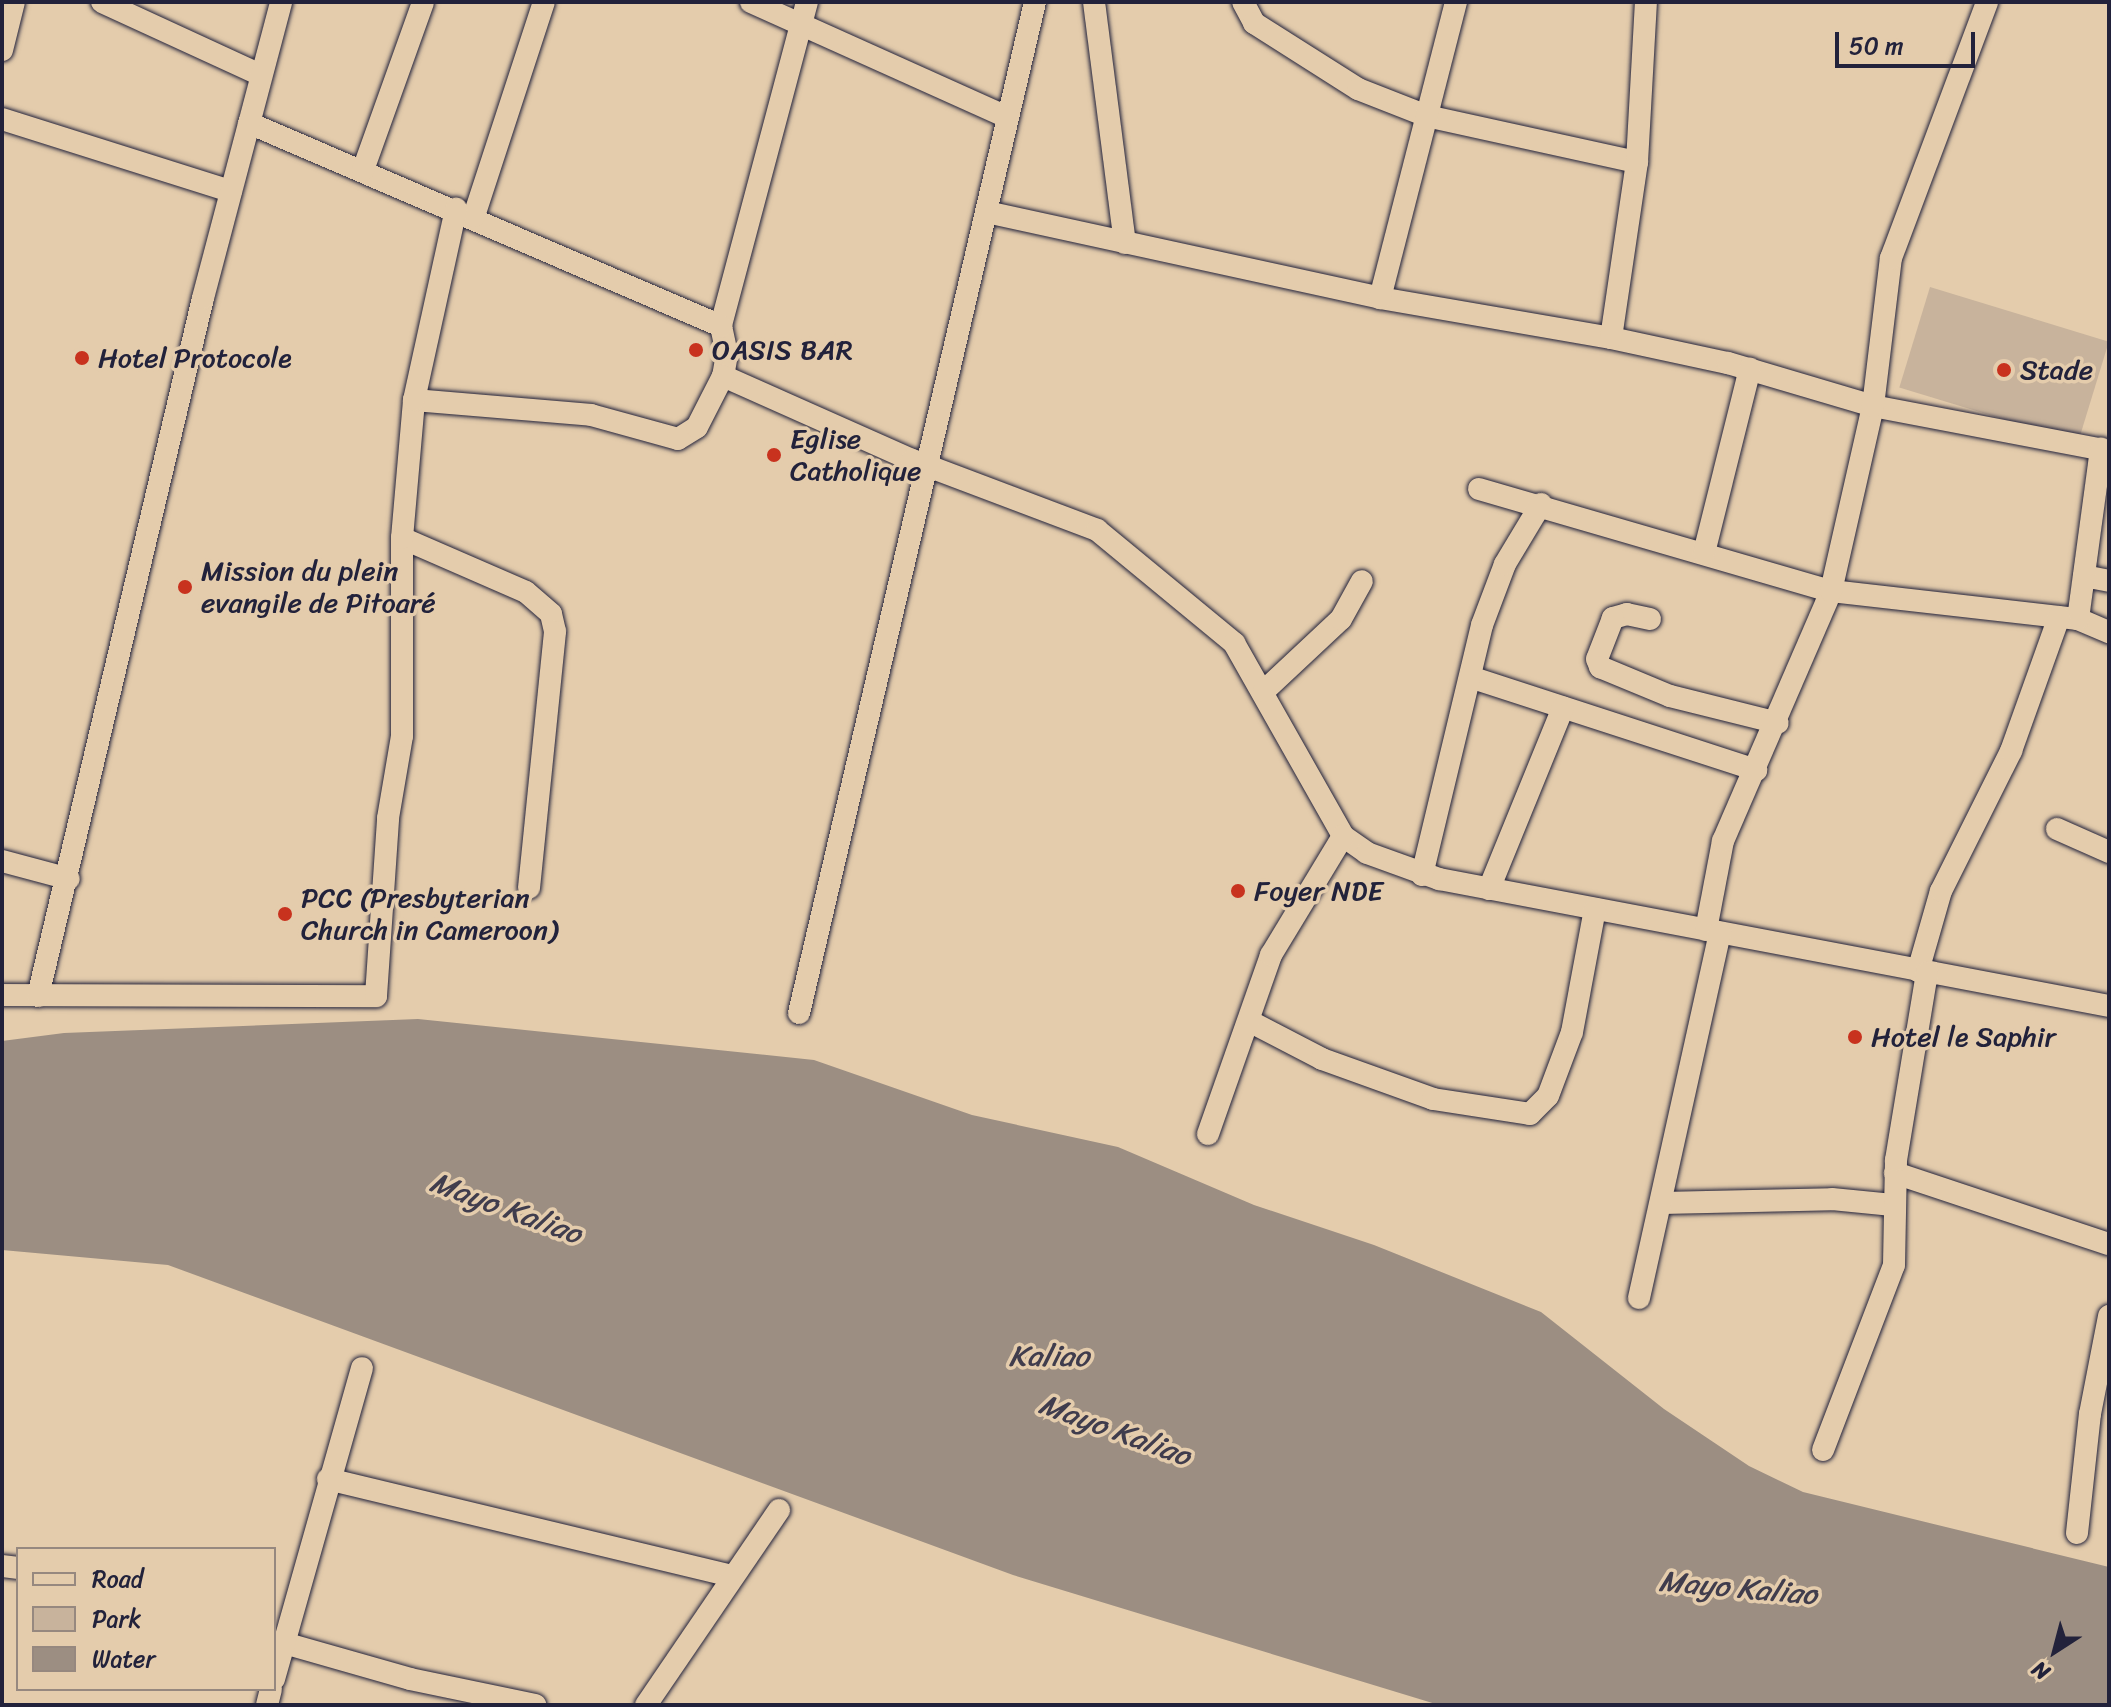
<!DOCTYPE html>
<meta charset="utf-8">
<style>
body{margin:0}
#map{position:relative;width:2111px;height:1707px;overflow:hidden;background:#e4ccac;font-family:Sriracha,sans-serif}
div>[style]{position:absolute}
.green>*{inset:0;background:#c8b39c;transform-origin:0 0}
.water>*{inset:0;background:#9c8e82}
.roads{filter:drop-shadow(0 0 2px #22223b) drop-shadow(0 0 2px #22223b)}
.street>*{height:22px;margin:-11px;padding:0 11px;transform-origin:11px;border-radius:11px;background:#e4ccac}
.dots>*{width:22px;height:22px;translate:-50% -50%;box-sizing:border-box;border:4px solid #e4ccac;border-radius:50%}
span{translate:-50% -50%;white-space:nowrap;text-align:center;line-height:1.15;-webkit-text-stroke:7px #e4ccac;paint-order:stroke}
.poi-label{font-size:28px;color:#22223b}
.left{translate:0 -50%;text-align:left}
.water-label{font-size:30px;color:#403d4d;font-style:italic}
.frame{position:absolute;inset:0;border:4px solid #22223b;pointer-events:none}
.legend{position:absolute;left:16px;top:1547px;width:260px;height:144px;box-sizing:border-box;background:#e4ccac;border:2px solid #96887f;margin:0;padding:10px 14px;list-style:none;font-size:24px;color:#22223b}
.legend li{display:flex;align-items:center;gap:16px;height:40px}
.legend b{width:40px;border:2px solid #96887f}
.north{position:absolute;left:2015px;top:1611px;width:80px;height:80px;-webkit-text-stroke:6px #e4ccac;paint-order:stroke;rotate:216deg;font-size:22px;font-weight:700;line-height:32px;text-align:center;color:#22223b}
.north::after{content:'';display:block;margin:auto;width:28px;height:36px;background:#22223b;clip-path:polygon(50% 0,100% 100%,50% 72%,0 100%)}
.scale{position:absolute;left:1835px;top:32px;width:140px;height:36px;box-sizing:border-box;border:4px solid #22223b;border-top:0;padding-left:10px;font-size:24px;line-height:28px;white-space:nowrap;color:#22223b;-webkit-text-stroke:6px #e4ccac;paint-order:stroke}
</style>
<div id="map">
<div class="green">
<i style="left:1930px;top:287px;width:187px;height:105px;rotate:17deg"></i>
</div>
<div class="water">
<i style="clip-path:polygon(418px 1019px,814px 1060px,972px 1115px,1118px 1147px,1254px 1205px,1374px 1245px,1541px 1312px,1664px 1409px,1749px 1466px,1803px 1492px,2109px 1567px,2109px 1705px,1439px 1705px,1013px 1575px,168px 1265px,2px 1250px,2px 1041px,64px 1033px)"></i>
</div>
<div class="roads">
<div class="street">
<i style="left:102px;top:2px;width:175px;rotate:24.7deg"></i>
<i style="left:751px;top:2px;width:278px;rotate:24.2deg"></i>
<i style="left:807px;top:2px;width:335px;rotate:104.9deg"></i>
<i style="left:721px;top:326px;width:29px;rotate:78deg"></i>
<i style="left:727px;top:354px;width:22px;rotate:100deg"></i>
<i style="left:723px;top:376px;width:207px;rotate:24deg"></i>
<i style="left:912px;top:460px;width:198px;rotate:20.7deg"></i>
<i style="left:1097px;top:530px;width:178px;rotate:39.5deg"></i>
<i style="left:1234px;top:643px;width:222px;rotate:60.5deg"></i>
<i style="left:1343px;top:836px;width:29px;rotate:35deg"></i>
<i style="left:1367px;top:853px;width:77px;rotate:19.9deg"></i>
<i style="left:1439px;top:879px;width:682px;rotate:10.73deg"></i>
<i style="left:1094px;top:2px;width:243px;rotate:82.7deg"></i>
<i style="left:1243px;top:2px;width:24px;rotate:62deg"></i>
<i style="left:1254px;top:23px;width:123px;rotate:32.4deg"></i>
<i style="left:1358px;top:89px;width:74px;rotate:21.4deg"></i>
<i style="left:1427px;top:116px;width:215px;rotate:12.4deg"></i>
<i style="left:2px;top:50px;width:49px;rotate:-76deg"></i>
<i style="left:2px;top:119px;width:240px;rotate:17.5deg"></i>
<i style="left:249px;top:123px;width:514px;rotate:23.27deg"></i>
<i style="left:363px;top:170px;width:178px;rotate:-70.3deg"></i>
<i style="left:987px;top:212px;width:402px;rotate:12.3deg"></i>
<i style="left:1380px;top:298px;width:234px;rotate:9.8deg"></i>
<i style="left:1611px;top:338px;width:120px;rotate:12.1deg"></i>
<i style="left:1728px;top:363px;width:151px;rotate:16.5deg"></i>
<i style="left:1873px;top:406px;width:240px;rotate:10.8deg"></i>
<i style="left:474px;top:216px;width:225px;rotate:-71.9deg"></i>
<i style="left:1380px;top:298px;width:306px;rotate:-75.6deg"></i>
<i style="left:1611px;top:338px;width:178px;rotate:-81.6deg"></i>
<i style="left:1637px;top:162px;width:160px;rotate:-86.8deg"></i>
<i style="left:414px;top:400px;width:178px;rotate:4.8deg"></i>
<i style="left:591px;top:415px;width:90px;rotate:15.4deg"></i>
<i style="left:678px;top:439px;width:22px;rotate:-32deg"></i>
<i style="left:697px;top:427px;width:57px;rotate:-63deg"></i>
<i style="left:1479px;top:489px;width:366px;rotate:16.2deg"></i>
<i style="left:1831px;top:591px;width:249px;rotate:6.5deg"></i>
<i style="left:2078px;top:619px;width:34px;rotate:23deg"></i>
<i style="left:402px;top:538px;width:135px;rotate:23.5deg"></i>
<i style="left:526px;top:592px;width:33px;rotate:41deg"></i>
<i style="left:551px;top:614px;width:18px;rotate:77deg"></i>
<i style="left:555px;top:632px;width:257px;rotate:95.8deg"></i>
<i style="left:1704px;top:553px;width:190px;rotate:-76deg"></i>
<i style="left:2084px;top:576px;width:25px;rotate:11deg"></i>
<i style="left:1650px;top:619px;width:24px;rotate:-168deg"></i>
<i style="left:1627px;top:614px;width:15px;rotate:164deg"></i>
<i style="left:1613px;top:618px;width:44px;rotate:111.3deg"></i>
<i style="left:1597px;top:659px;width:9px;rotate:69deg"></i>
<i style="left:1600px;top:667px;width:76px;rotate:22.5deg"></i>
<i style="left:1670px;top:696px;width:111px;rotate:14deg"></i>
<i style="left:2078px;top:619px;width:172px;rotate:-82.3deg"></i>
<i style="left:1473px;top:678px;width:298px;rotate:18deg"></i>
<i style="left:1264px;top:691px;width:105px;rotate:-43.1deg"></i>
<i style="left:1341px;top:619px;width:43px;rotate:-61.1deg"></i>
<i style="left:2057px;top:829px;width:57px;rotate:23.9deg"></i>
<i style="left:2px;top:861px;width:69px;rotate:15deg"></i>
<i style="left:1422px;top:875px;width:257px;rotate:-76.5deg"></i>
<i style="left:1482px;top:625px;width:65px;rotate:-69.3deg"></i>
<i style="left:1505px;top:564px;width:70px;rotate:-59deg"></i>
<i style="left:1489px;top:889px;width:196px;rotate:-67.8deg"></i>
<i style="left:1706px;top:930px;width:91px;rotate:-79.2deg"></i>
<i style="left:1723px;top:841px;width:272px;rotate:-66.6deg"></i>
<i style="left:1831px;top:591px;width:190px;rotate:-77.2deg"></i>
<i style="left:1873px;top:406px;width:149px;rotate:-83.1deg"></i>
<i style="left:1891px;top:258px;width:273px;rotate:-69.4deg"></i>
<i style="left:1918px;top:971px;width:83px;rotate:-74deg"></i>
<i style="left:1941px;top:891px;width:157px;rotate:-63.4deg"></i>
<i style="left:2011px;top:751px;width:142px;rotate:-70.3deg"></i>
<i style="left:2px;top:995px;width:374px;rotate:0.2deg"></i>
<i style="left:376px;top:996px;width:178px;rotate:-86.1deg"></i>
<i style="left:388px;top:818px;width:83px;rotate:-80.3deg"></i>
<i style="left:402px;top:736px;width:198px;rotate:-90deg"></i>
<i style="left:402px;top:538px;width:139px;rotate:-85deg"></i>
<i style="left:414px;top:400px;width:196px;rotate:-77.6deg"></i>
<i style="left:38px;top:996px;width:717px;rotate:-76.7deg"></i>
<i style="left:203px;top:298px;width:306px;rotate:-75.2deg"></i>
<i style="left:799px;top:1013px;width:1038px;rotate:-76.86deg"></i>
<i style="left:1249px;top:1021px;width:82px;rotate:27.5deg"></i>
<i style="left:1322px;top:1059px;width:118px;rotate:19.8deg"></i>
<i style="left:1433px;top:1099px;width:98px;rotate:8.8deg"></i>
<i style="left:1530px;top:1114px;width:25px;rotate:-45deg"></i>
<i style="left:1548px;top:1096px;width:68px;rotate:-69.4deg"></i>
<i style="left:1572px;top:1032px;width:125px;rotate:-79.4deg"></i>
<i style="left:1208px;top:1134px;width:190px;rotate:-70.6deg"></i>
<i style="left:1271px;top:955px;width:139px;rotate:-58.8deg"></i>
<i style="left:1895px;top:1173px;width:225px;rotate:18.4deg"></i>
<i style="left:1662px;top:1203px;width:170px;rotate:-1.3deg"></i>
<i style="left:1832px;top:1199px;width:61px;rotate:5.6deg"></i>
<i style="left:1639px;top:1298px;width:374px;rotate:-77.5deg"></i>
<i style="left:1823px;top:1450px;width:198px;rotate:-69deg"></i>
<i style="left:1894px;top:1265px;width:105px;rotate:-88.9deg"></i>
<i style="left:1896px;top:1160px;width:190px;rotate:-80.6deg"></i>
<i style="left:328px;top:1479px;width:416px;rotate:13.5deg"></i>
<i style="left:2077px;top:1533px;width:120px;rotate:-83.8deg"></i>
<i style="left:2090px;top:1414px;width:100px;rotate:-79deg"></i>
<i style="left:2px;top:1566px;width:16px;rotate:7deg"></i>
<i style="left:284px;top:1643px;width:131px;rotate:15.9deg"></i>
<i style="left:410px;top:1679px;width:128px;rotate:11.7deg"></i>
<i style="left:274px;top:1679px;width:323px;rotate:-74.2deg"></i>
<i style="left:267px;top:1705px;width:16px;rotate:-76deg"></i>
<i style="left:646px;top:1705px;width:236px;rotate:-55.7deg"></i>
</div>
</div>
<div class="dots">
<i style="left:696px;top:350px;background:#c8321e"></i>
<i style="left:82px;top:358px;background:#c8321e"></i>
<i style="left:2004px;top:370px;background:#c8321e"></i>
<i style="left:774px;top:455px;background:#c8321e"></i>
<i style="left:185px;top:587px;background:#c8321e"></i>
<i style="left:1238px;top:891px;background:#c8321e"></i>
<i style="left:285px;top:914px;background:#c8321e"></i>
<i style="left:1855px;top:1037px;background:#c8321e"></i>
</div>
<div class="poi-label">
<span class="left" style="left:712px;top:350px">OASIS BAR</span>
<span class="left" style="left:98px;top:358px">Hotel Protocole</span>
<span class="left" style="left:2020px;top:370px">Stade</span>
<span class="left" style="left:790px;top:455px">Eglise<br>Catholique</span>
<span class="left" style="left:201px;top:587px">Mission du plein<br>evangile de Pitoaré</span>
<span class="left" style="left:1254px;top:891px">Foyer NDE</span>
<span class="left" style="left:301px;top:914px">PCC (Presbyterian<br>Church in Cameroon)</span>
<span class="left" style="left:1871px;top:1037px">Hotel le Saphir</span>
</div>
<div class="water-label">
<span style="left:506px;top:1208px;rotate:20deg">Mayo Kaliao</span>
<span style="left:1049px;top:1356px">Kaliao</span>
<span style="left:1115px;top:1430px;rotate:20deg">Mayo Kaliao</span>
<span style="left:1738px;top:1588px;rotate:5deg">Mayo Kaliao</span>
</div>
<div class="frame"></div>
<ul class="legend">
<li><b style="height:10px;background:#e4ccac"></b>Road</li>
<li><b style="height:22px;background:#c8b39c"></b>Park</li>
<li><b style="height:22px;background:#9c8e82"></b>Water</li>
</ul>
<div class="north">N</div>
<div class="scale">50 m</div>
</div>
